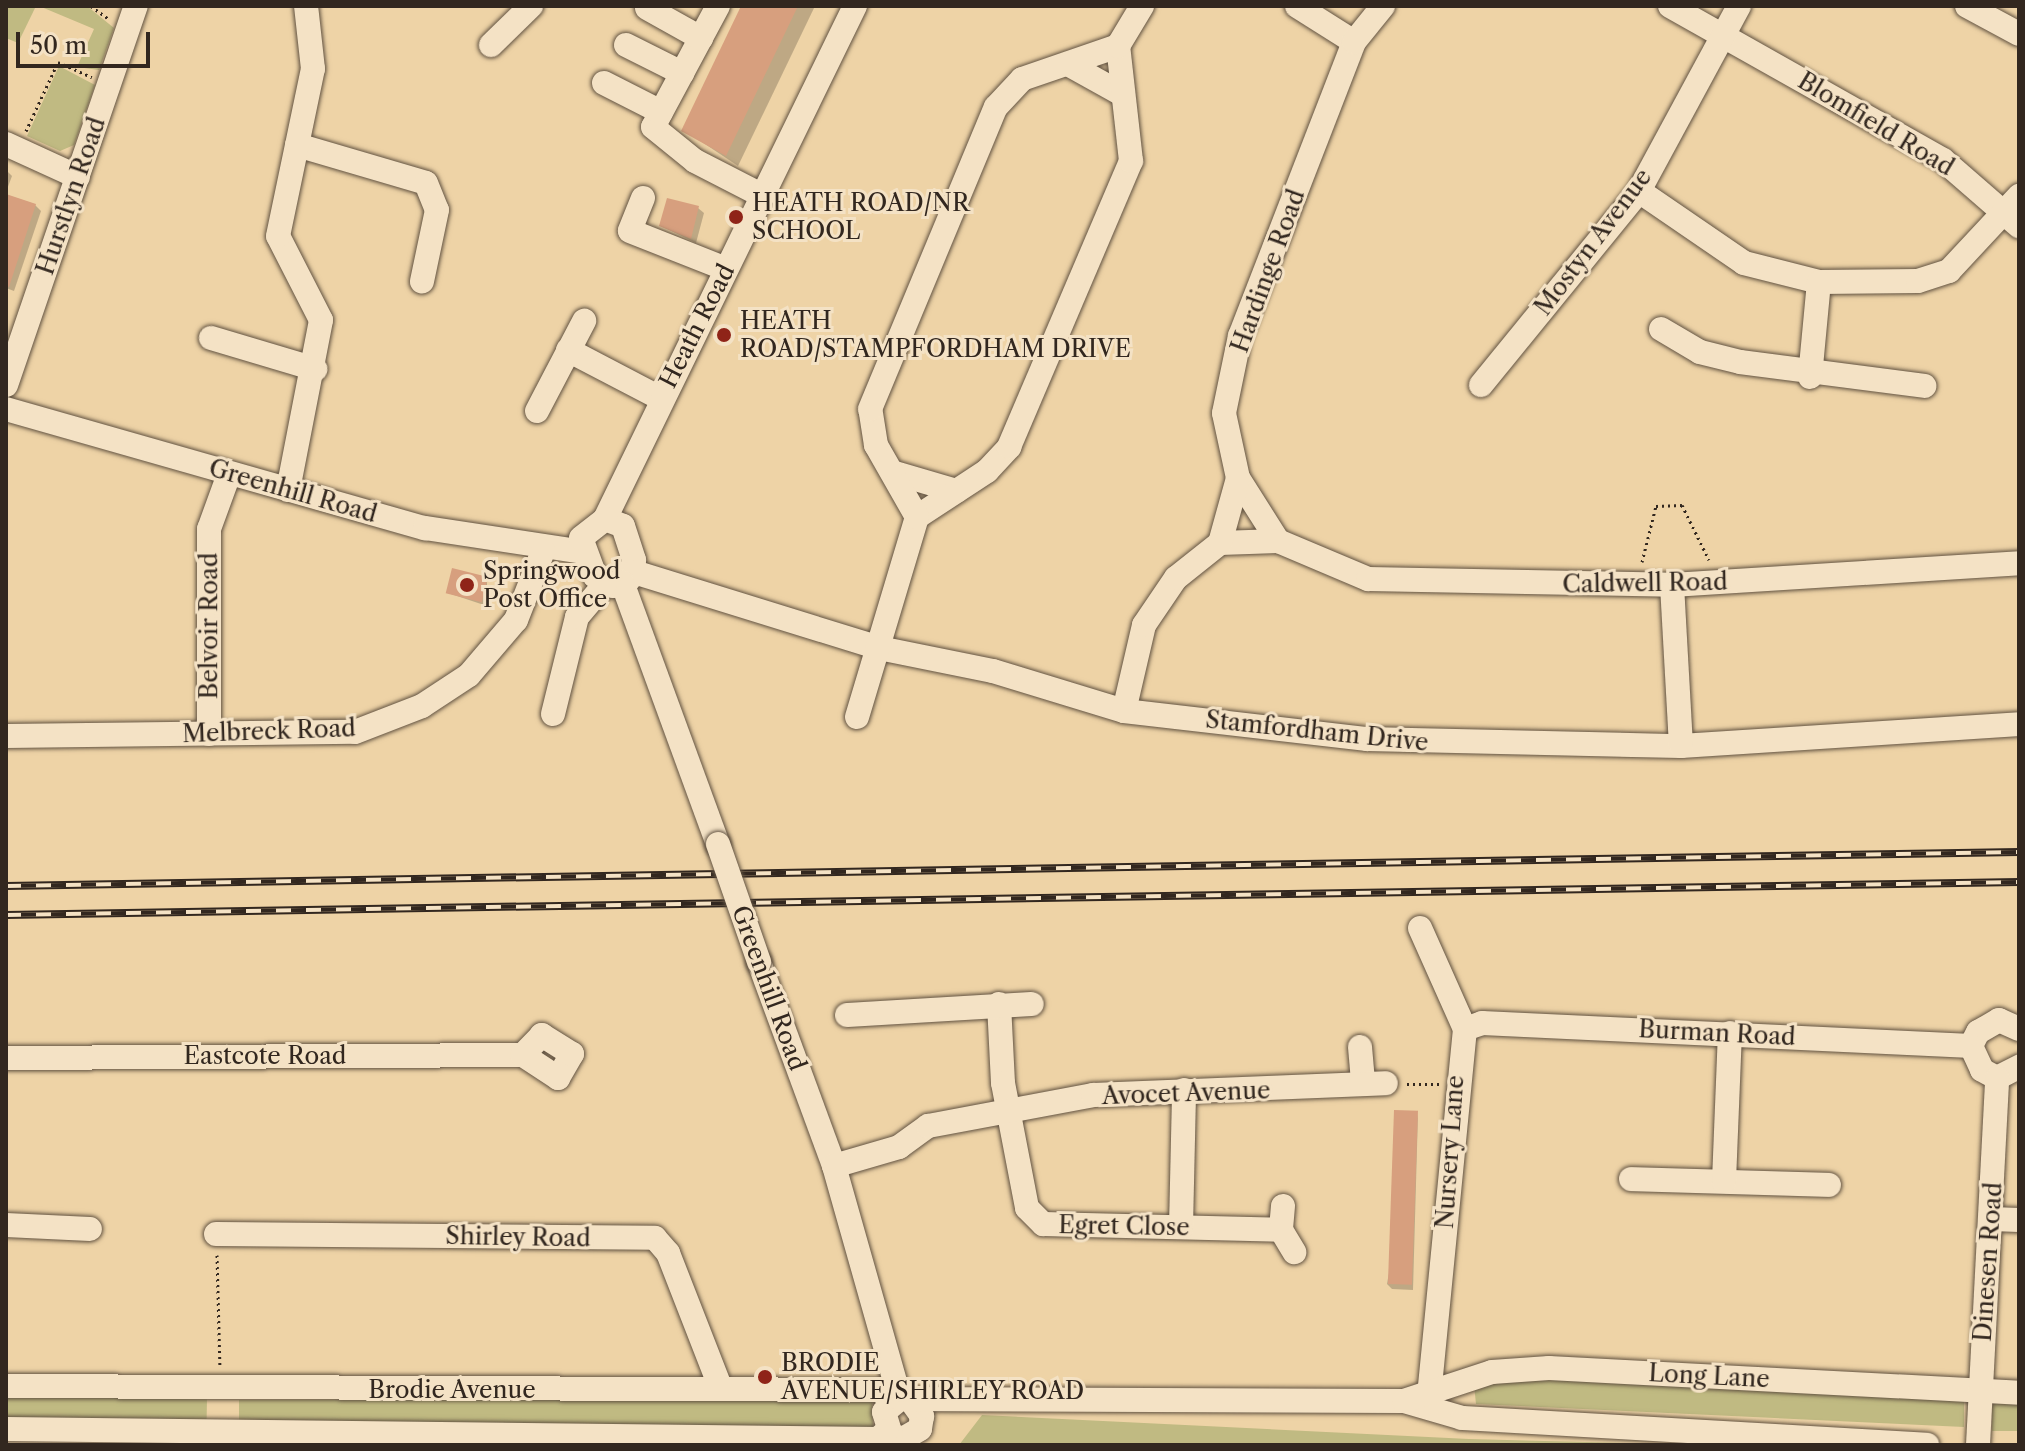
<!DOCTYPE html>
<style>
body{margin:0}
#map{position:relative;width:2025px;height:1451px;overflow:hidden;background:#eed3a6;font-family:"Libre Caslon Text",serif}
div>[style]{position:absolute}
.green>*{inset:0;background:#c0ba82;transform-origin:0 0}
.shadow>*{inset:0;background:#0003}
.building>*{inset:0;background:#d79f7e;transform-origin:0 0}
.path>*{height:3px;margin-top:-1.5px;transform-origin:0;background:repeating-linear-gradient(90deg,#32271f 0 2px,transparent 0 6px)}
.roads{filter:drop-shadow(0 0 2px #615241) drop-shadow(0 0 2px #615241)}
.minor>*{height:24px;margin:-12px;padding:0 12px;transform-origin:12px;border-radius:12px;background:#f4e2c5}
.rail>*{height:8px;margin-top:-4px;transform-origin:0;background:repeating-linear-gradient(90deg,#f4e2c5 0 15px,#32271f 0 30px);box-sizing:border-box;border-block:2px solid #32271f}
.bridges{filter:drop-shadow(0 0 2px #615241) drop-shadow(0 0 2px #615241)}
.minor-bridge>*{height:24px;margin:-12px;padding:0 12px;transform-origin:12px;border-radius:12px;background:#f4e2c5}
.dots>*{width:22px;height:22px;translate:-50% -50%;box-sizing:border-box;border:4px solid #f4e2c5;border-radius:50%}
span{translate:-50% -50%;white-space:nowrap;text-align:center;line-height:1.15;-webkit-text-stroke:6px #f4e2c5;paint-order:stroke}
.street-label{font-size:24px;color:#32271f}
.poi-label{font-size:24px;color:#32271f}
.left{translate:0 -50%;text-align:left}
.frame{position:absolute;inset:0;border:8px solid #32271f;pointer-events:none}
.scale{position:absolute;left:16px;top:32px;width:134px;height:36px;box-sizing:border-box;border:4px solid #32271f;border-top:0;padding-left:10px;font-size:24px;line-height:28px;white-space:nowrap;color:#32271f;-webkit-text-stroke:6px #f4e2c5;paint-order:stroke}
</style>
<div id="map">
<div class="green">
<i style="clip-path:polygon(6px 6px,36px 6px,18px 43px,6px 38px)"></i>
<i style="clip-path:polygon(39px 6px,87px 6px,114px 28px,99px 70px,77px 67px,94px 29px)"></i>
<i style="clip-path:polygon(59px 66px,95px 85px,74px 145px,60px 151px,27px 136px)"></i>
<i style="clip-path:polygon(1565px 1376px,1964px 1399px,1964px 1427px,1476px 1404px,1474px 1385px)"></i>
<i style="left:6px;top:1396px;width:201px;height:23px;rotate:1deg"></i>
<i style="clip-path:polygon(872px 1397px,873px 1428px,239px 1425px,239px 1400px)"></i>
<i style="left:1992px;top:1401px;width:27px;height:30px"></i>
<i style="clip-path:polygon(982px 1415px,1469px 1439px,1709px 1445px,959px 1445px)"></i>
</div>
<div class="shadow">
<i style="clip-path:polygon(743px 6px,815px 6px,738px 166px,684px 130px)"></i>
<i style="clip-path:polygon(6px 170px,12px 176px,6px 192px)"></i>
<i style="clip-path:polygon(35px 205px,41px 211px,14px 291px,6px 288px,6px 233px)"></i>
<i style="clip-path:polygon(698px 208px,704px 213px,696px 243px,661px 226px)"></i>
<i style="clip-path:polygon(487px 579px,487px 606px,448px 593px)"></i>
<i style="clip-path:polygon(1418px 1113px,1413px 1290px,1392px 1289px,1387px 1284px)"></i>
</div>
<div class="building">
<i style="clip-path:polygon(741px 6px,798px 6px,726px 156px,681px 131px)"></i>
<i style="clip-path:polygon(6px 194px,36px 204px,9px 287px,6px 286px)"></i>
<i style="clip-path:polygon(667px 198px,699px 206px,691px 239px,659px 226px)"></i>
<i style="left:452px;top:568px;width:37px;height:26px;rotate:14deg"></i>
<i style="left:1394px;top:1110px;width:24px;height:174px;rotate:2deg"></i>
</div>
<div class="path">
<i style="left:91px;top:6px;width:22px;rotate:36deg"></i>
<i style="left:26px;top:131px;width:76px;rotate:-65.1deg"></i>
<i style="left:58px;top:62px;width:37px;rotate:24deg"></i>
<i style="left:1642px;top:562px;width:58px;rotate:-76deg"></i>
<i style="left:1656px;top:506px;width:26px;rotate:-2deg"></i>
<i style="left:1682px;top:505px;width:61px;rotate:63.9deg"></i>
<i style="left:1407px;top:1084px;width:33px"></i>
<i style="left:217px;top:1255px;width:112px;rotate:88.5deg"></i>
</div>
<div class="roads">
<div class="minor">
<i style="left:718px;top:6px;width:137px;rotate:118.2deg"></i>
<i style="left:653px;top:127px;width:54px;rotate:39deg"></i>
<i style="left:695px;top:161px;width:76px;rotate:27.2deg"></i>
<i style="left:1297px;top:6px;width:67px;rotate:32.3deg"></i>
<i style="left:1670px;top:6px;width:313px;rotate:29.4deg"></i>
<i style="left:1943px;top:160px;width:101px;rotate:41deg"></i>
<i style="left:1967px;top:6px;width:59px;rotate:28.3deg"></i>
<i style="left:647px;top:8px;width:62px;rotate:29.1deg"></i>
<i style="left:491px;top:45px;width:56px;rotate:-44.3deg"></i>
<i style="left:626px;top:45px;width:63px;rotate:26.6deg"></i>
<i style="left:1068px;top:64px;width:62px;rotate:29.1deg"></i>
<i style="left:604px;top:83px;width:64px;rotate:27deg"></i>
<i style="left:6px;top:144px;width:79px;rotate:24.6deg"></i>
<i style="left:297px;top:145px;width:134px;rotate:16.4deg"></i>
<i style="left:426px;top:183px;width:29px;rotate:68deg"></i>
<i style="left:437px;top:210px;width:73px;rotate:101.9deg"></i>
<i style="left:1639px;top:191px;width:127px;rotate:34.4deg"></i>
<i style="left:1744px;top:263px;width:77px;rotate:14.2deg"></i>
<i style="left:1819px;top:282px;width:99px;rotate:-0.6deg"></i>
<i style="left:1918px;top:281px;width:33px;rotate:-18deg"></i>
<i style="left:1949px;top:271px;width:103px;rotate:-47deg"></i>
<i style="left:643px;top:198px;width:35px;rotate:112deg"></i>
<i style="left:630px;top:231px;width:103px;rotate:21.6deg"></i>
<i style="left:1661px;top:329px;width:45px;rotate:30.5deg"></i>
<i style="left:1700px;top:352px;width:41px;rotate:14deg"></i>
<i style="left:1740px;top:362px;width:186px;rotate:7.4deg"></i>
<i style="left:211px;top:338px;width:109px;rotate:16.6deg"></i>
<i style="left:568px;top:350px;width:104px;rotate:27.6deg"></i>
<i style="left:1810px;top:377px;width:95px;rotate:-84.6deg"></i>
<i style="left:6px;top:385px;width:401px;rotate:-71.1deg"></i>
<i style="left:1481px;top:385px;width:250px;rotate:-50.8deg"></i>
<i style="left:1639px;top:191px;width:210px;rotate:-61.6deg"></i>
<i style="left:6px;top:409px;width:436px;rotate:15.9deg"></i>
<i style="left:425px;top:528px;width:161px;rotate:8.6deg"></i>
<i style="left:537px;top:411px;width:102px;rotate:-62.4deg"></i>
<i style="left:895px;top:473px;width:64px;rotate:16.4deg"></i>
<i style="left:1238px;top:478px;width:75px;rotate:57.6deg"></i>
<i style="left:1278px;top:541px;width:98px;rotate:22.9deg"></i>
<i style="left:1368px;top:579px;width:304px;rotate:1.1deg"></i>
<i style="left:1672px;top:585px;width:348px;rotate:-3.6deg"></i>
<i style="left:288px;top:490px;width:173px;rotate:-79deg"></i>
<i style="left:321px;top:320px;width:94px;rotate:-117.1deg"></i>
<i style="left:278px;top:236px;width:171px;rotate:-78.2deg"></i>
<i style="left:313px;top:69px;width:63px;rotate:-96.3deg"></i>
<i style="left:917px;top:517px;width:84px;rotate:-33.3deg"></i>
<i style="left:987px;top:471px;width:33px;rotate:-47deg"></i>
<i style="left:1009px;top:447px;width:311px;rotate:-66.9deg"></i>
<i style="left:1131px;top:161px;width:116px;rotate:-96.4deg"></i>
<i style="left:605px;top:519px;width:571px;rotate:-64.02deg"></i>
<i style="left:605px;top:519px;width:19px;rotate:21deg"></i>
<i style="left:623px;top:526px;width:36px;rotate:72deg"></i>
<i style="left:634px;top:560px;width:20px;rotate:105deg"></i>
<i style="left:629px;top:579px;width:17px;rotate:156deg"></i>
<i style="left:613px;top:586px;width:21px;rotate:-151deg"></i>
<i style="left:595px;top:576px;width:40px;rotate:-110.2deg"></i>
<i style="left:581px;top:538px;width:31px;rotate:-38deg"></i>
<i style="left:1220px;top:543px;width:58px;rotate:-2deg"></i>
<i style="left:634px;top:572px;width:257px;rotate:17.2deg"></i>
<i style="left:879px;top:648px;width:116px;rotate:11.4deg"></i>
<i style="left:993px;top:671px;width:137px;rotate:17deg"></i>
<i style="left:1124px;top:711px;width:245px;rotate:6.6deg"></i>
<i style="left:1367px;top:739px;width:314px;rotate:1.3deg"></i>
<i style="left:1681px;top:746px;width:339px;rotate:-3.7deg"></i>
<i style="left:622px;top:582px;width:279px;rotate:69.9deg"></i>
<i style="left:1672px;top:585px;width:161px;rotate:86.8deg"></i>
<i style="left:1124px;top:711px;width:88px;rotate:-76.9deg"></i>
<i style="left:1144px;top:625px;width:57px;rotate:-55.8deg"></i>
<i style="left:1176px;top:578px;width:56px;rotate:-38.5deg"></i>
<i style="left:1220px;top:543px;width:67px;rotate:-74.5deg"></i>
<i style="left:1238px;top:478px;width:66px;rotate:-102.2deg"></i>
<i style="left:1224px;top:413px;width:79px;rotate:-78.3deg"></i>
<i style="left:1240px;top:336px;width:315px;rotate:-68.8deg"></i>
<i style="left:1354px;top:42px;width:46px;rotate:-51.1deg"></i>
<i style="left:553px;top:714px;width:100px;rotate:-76.1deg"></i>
<i style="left:577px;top:617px;width:43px;rotate:-49.7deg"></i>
<i style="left:857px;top:717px;width:209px;rotate:-73.3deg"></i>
<i style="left:917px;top:517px;width:83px;rotate:-119.7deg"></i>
<i style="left:876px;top:445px;width:36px;rotate:-99deg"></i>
<i style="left:870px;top:409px;width:327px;rotate:-67.4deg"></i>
<i style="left:996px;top:107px;width:38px;rotate:-47deg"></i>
<i style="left:1022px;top:79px;width:102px;rotate:-19deg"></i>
<i style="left:1118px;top:46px;width:47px;rotate:-59deg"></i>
<i style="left:209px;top:734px;width:205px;rotate:-90deg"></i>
<i style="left:209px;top:529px;width:59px;rotate:-70deg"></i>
<i style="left:6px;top:736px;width:349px;rotate:-0.7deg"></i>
<i style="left:355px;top:732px;width:72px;rotate:-21.2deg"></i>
<i style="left:422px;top:706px;width:56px;rotate:-33.4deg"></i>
<i style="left:469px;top:675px;width:72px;rotate:-49.5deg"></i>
<i style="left:516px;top:620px;width:74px;rotate:-68.6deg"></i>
<i style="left:1420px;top:928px;width:111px;rotate:66deg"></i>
<i style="left:1465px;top:1029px;width:360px;rotate:95.6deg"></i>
<i style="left:759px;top:962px;width:217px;rotate:69.8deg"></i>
<i style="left:834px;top:1166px;width:242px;rotate:74.2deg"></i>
<i style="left:999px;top:1004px;width:79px;rotate:87.1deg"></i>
<i style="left:1003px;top:1083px;width:127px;rotate:79.1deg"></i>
<i style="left:1027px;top:1208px;width:23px;rotate:45deg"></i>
<i style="left:1043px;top:1224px;width:238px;rotate:1.4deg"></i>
<i style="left:847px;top:1015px;width:185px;rotate:-3.4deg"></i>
<i style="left:1465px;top:1029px;width:18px;rotate:-19deg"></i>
<i style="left:1482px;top:1023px;width:490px;rotate:2.7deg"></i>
<i style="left:2019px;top:1029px;width:22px;rotate:-156deg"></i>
<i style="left:1999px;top:1020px;width:24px;rotate:150deg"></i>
<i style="left:1978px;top:1032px;width:16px;rotate:117deg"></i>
<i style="left:1971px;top:1046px;width:26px;rotate:65deg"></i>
<i style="left:1982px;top:1070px;width:17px;rotate:28deg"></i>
<i style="left:1997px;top:1078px;width:25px;rotate:-27deg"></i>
<i style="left:1360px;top:1047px;width:37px;rotate:85deg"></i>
<i style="left:6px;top:1058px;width:517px;rotate:-0.33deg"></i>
<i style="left:523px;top:1055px;width:42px;rotate:33.3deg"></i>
<i style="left:558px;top:1078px;width:28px;rotate:-60deg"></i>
<i style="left:572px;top:1054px;width:36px;rotate:-148deg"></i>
<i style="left:542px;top:1035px;width:28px;rotate:134deg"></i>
<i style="left:834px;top:1166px;width:68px;rotate:-16.3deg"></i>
<i style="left:899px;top:1147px;width:36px;rotate:-36deg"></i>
<i style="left:928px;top:1126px;width:168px;rotate:-10.6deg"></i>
<i style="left:1093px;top:1095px;width:293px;rotate:-2.3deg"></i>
<i style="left:1631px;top:1179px;width:198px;rotate:1.7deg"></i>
<i style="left:1724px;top:1181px;width:148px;rotate:-87.7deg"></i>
<i style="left:1283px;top:1206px;width:24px;rotate:95deg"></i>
<i style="left:1281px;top:1230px;width:26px;rotate:59deg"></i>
<i style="left:1992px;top:1219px;width:27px;rotate:2deg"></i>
<i style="left:6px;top:1225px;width:84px;rotate:2.7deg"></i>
<i style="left:1181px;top:1227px;width:137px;rotate:-88.7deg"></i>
<i style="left:216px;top:1234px;width:439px;rotate:0.5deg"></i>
<i style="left:655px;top:1238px;width:20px;rotate:49deg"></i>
<i style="left:668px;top:1253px;width:146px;rotate:68.7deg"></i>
<i style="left:6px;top:1386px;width:873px;rotate:0.26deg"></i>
<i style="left:879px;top:1390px;width:18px;rotate:38deg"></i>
<i style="left:911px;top:1401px;width:19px;rotate:54deg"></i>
<i style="left:922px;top:1416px;width:13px;rotate:99deg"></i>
<i style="left:920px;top:1429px;width:20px;rotate:150deg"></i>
<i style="left:903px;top:1439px;width:13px;rotate:-162deg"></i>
<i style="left:891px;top:1435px;width:24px;rotate:-107deg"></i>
<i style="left:884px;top:1412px;width:21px;rotate:-39deg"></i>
<i style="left:900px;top:1399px;width:504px;rotate:0.23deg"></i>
<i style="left:1404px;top:1401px;width:60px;rotate:16.3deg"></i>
<i style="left:1462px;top:1418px;width:466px;rotate:3.3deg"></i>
<i style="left:1404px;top:1401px;width:93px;rotate:-18.2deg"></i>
<i style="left:1492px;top:1372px;width:57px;rotate:-4deg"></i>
<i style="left:1549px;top:1368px;width:471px;rotate:3deg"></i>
<i style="left:6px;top:1429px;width:872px;rotate:0.66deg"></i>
<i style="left:878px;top:1439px;width:12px;rotate:-42deg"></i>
<i style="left:1978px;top:1445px;width:367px;rotate:-87deg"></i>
</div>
</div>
<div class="rail">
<i style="left:6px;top:886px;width:2013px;rotate:-0.97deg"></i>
<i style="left:6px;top:915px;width:2013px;rotate:-0.94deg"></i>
</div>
<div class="bridges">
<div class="minor-bridge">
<i style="left:718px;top:844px;width:125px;rotate:70.8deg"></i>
</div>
</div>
<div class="dots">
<i style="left:736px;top:217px;background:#8f2418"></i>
<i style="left:724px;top:335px;background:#8f2418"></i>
<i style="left:467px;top:585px;background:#8f2418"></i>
<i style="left:765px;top:1377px;background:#8f2418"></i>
</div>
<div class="street-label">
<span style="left:1876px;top:124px;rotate:31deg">Blomfield Road</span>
<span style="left:71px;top:196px;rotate:-71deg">Hurstlyn Road</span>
<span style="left:1593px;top:242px;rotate:-53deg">Mostyn Avenue</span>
<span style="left:1268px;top:271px;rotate:-70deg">Hardinge Road</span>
<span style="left:697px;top:326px;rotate:-63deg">Heath Road</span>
<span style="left:293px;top:491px;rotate:16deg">Greenhill Road</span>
<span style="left:1645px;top:583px;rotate:-1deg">Caldwell Road</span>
<span style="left:209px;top:626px;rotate:-90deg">Belvoir Road</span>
<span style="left:269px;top:731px;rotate:-2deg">Melbreck Road</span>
<span style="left:1317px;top:731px;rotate:6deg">Stamfordham Drive</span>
<span style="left:769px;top:988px;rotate:70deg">Greenhill Road</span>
<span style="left:1717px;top:1033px;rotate:3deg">Burman Road</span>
<span style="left:265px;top:1056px">Eastcote Road</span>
<span style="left:1186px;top:1093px;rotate:-2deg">Avocet Avenue</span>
<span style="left:1450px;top:1152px;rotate:-86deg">Nursery Lane</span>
<span style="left:1124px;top:1226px;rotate:1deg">Egret Close</span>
<span style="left:518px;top:1237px;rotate:1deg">Shirley Road</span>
<span style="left:1988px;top:1262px;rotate:-86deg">Dinesen Road</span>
<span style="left:1709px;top:1376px;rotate:3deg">Long Lane</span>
<span style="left:452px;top:1390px">Brodie Avenue</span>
</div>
<div class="poi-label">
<span class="left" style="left:752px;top:217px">HEATH ROAD/NR<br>SCHOOL</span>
<span class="left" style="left:740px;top:335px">HEATH<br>ROAD/STAMPFORDHAM DRIVE</span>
<span class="left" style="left:483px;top:585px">Springwood<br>Post Office</span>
<span class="left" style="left:781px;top:1377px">BRODIE<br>AVENUE/SHIRLEY ROAD</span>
</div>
<div class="frame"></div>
<div class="scale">50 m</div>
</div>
